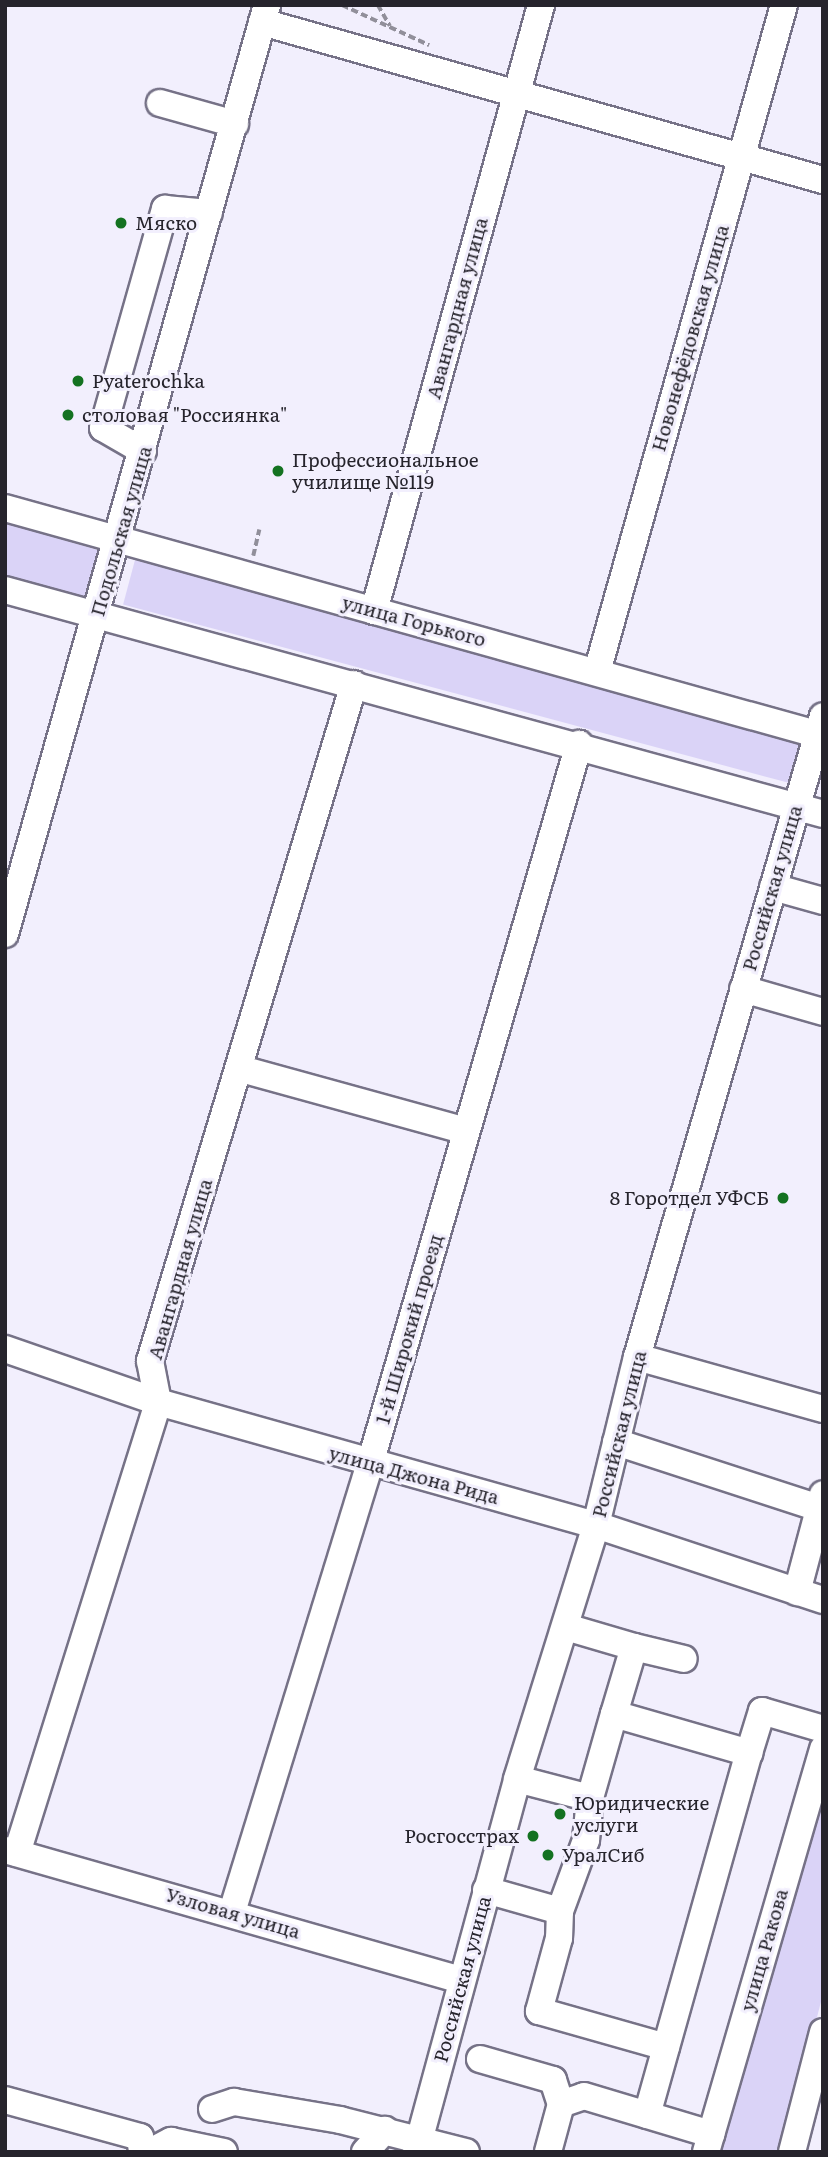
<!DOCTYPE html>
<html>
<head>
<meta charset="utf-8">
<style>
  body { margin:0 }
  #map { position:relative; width:828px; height:2157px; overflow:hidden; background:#f2effd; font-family:Literata,serif }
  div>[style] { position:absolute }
  .green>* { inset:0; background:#dad3f7; transform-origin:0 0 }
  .path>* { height:3.5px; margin-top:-1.75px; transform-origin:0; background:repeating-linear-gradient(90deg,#918f9a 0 7px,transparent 0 10.5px) }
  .roads { filter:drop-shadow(2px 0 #767287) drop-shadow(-2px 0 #767287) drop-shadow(0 2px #767287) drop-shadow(0 -2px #767287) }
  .minor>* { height:26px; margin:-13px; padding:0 13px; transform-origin:13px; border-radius:13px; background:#fff }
  .dots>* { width:19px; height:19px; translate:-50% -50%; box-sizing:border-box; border:4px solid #f2effd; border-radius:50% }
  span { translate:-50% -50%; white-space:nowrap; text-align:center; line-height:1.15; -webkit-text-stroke:6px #f2effd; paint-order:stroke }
  .poi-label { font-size:19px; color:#26242c }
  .left { translate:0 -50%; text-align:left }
  .right { translate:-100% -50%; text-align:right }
  .street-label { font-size:19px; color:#26242c }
  .frame { position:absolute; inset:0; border:7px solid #26242c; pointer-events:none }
</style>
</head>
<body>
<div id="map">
  <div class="green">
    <div style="clip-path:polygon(5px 523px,105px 552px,94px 599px,5px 577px)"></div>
    <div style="left:135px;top:560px;width:690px;height:46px;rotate:15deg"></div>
    <div style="clip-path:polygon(823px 1769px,823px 1994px,782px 2152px,715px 2152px)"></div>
  </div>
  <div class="path">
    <div style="left:342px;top:5px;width:96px;rotate:24.7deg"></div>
    <div style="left:378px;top:5px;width:24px;rotate:60deg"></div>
    <div style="left:253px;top:556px;width:27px;rotate:-77deg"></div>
  </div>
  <div class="roads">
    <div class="minor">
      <div style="left:262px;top:22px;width:583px;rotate:15.73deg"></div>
      <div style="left:160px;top:103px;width:78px;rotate:15.6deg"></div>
      <div style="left:143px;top:451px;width:46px;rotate:-150.1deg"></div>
      <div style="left:103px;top:428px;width:228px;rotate:-74.2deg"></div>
      <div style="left:165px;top:209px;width:44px;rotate:5.2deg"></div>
      <div style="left:5px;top:508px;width:849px;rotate:15.57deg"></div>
      <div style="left:5px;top:590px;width:848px;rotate:15.31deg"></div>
      <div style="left:374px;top:611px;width:629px;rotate:-74.59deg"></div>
      <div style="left:597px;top:672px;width:693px;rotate:-74.34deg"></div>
      <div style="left:773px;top:887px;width:52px;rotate:15.6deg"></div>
      <div style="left:5px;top:934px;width:965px;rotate:-74.25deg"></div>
      <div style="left:743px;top:989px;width:83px;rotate:16deg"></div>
      <div style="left:241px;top:1069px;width:233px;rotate:15.4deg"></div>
      <div style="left:5px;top:1349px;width:162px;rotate:19.1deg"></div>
      <div style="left:158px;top:1402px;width:455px;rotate:15.7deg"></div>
      <div style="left:596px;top:1525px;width:239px;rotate:18.3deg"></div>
      <div style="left:637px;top:1357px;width:193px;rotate:15.6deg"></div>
      <div style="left:616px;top:1442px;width:213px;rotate:18deg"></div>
      <div style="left:797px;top:1592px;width:101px;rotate:-75.1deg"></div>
      <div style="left:566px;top:1627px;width:71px;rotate:16.4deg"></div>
      <div style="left:634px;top:1647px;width:70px;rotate:106.6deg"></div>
      <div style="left:634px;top:1647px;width:51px;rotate:13.5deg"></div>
      <div style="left:590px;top:1798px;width:87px;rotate:-74.1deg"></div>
      <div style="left:614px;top:1714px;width:141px;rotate:16.1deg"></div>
      <div style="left:749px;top:1753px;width:44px;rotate:-72.8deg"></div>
      <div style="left:762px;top:1711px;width:64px;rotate:16.4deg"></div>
      <div style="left:5px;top:1850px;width:474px;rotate:15.9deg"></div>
      <div style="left:17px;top:1853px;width:473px;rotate:-72.6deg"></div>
      <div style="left:158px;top:1402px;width:42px;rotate:-101deg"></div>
      <div style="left:150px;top:1361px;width:707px;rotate:-73.23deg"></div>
      <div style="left:486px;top:1890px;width:77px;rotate:15.8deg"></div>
      <div style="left:560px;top:1911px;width:76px;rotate:-69.9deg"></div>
      <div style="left:586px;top:1840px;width:42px;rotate:-84.6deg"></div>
      <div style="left:590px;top:1798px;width:75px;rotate:-165.4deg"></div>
      <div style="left:560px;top:1911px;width:27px;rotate:92deg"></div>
      <div style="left:559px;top:1938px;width:76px;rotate:105.3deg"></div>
      <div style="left:539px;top:2011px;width:132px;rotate:15.8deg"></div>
      <div style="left:232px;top:1912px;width:469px;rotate:-72.9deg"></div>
      <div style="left:370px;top:1464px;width:750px;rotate:-73.81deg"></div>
      <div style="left:480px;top:2059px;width:76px;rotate:16deg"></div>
      <div style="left:553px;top:2080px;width:25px;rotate:72deg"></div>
      <div style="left:561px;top:2104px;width:50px;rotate:105.2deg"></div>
      <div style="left:5px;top:2100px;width:140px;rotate:15.3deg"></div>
      <div style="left:140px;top:2137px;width:15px;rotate:82deg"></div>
      <div style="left:561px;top:2104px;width:24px;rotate:-19deg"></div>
      <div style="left:584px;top:2096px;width:133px;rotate:16.7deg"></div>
      <div style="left:212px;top:2109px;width:23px;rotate:-18deg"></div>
      <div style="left:234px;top:2102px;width:108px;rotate:9.6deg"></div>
      <div style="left:340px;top:2120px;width:130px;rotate:14.3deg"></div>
      <div style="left:647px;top:2115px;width:376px;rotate:-74.3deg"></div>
      <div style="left:150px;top:2152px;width:24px;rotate:-28deg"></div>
      <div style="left:171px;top:2141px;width:54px;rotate:11.7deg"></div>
      <div style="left:365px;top:2152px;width:30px;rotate:-48deg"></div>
      <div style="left:416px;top:2152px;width:386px;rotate:-74.8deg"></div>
      <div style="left:517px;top:1779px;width:266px;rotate:-72.7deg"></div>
      <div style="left:596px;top:1525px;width:173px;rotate:-76.3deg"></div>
      <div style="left:637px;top:1357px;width:667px;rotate:-73.82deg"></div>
      <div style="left:706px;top:2152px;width:420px;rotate:-73.8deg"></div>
      <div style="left:792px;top:2152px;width:124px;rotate:-75.5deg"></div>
    </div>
  </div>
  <div class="dots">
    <div style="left:121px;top:223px;background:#147221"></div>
    <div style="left:78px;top:381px;background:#147221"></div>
    <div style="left:68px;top:415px;background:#147221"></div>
    <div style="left:278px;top:471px;background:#147221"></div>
    <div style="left:783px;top:1198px;background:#147221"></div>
    <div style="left:560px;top:1814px;background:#147221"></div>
    <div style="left:533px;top:1836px;background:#147221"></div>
    <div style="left:548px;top:1855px;background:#147221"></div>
  </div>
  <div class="poi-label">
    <span class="left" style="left:135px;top:223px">Мяско</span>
    <span class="left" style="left:92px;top:381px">Pyaterochka</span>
    <span class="left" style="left:82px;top:415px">столовая "Россиянка"</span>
    <span class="left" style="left:292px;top:471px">Профессиональное<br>училище №119</span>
    <span class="right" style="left:769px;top:1198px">8 Горотдел УФСБ</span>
    <span class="left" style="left:574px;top:1814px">Юридические<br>услуги</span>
    <span class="right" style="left:519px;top:1836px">Росгосстрах</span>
    <span class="left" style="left:562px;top:1855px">УралСиб</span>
  </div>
  <div class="street-label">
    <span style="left:457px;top:308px;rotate:-75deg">Авангардная улица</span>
    <span style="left:690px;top:338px;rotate:-74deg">Новонефёдовская улица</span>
    <span style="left:121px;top:531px;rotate:-74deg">Подольская улица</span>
    <span style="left:414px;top:621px;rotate:15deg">улица Горького</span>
    <span style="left:772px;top:888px;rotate:-74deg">Российская улица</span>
    <span style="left:180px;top:1269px;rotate:-74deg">Авангардная улица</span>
    <span style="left:409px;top:1329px;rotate:-74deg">1-й Широкий проезд</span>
    <span style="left:619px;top:1434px;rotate:-76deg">Российская улица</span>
    <span style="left:414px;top:1475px;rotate:15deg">улица Джона Рида</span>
    <span style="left:233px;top:1913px;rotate:16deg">Узловая улица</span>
    <span style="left:764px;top:1950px;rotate:-74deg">улица Ракова</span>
    <span style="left:462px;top:1979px;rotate:-75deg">Российская улица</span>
  </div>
  <div class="frame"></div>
</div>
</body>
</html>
